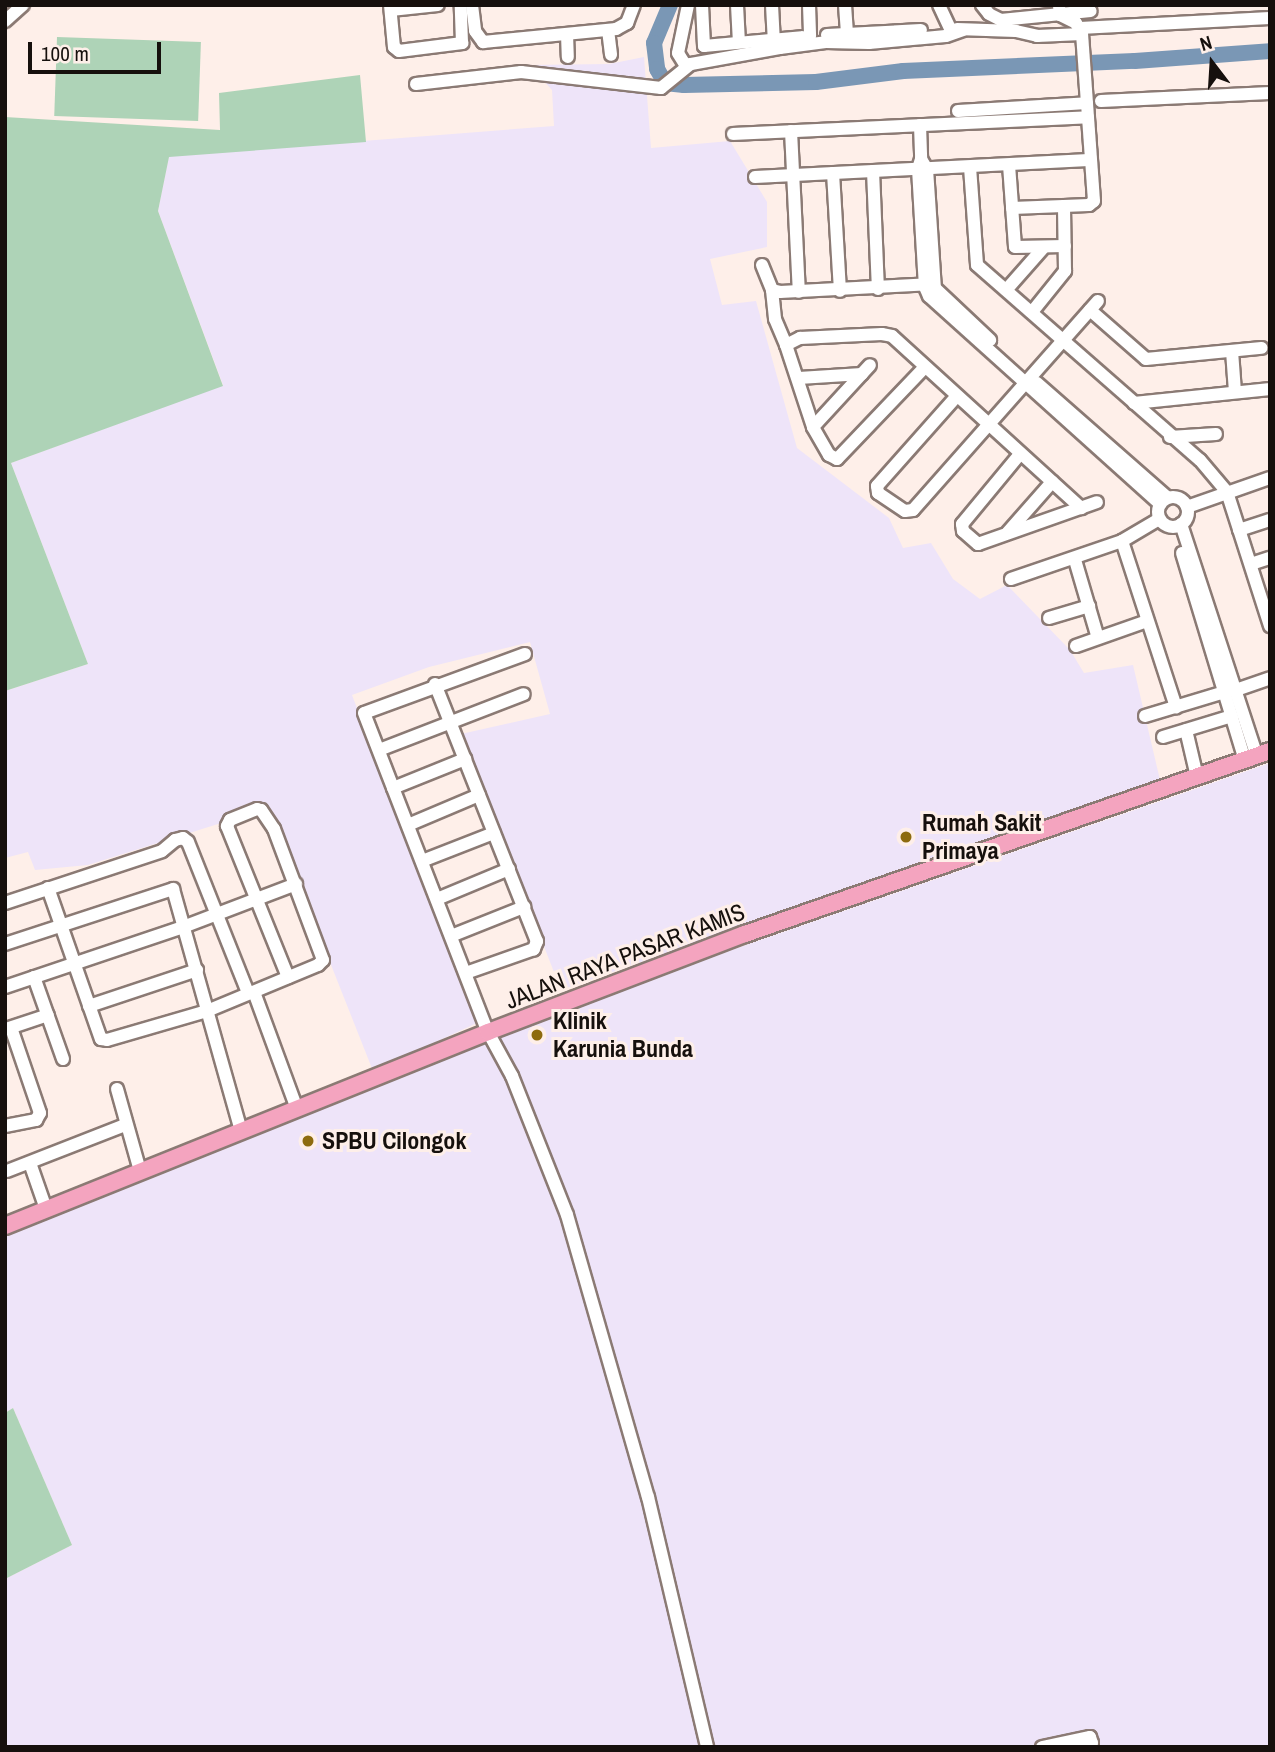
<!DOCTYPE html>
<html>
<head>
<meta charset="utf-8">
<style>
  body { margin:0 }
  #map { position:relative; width:1275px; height:1752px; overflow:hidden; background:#feefe9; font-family:"Archivo Narrow",sans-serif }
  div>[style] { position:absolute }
  .industrial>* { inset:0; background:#eee4f9 }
  .green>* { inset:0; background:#aed3b7; transform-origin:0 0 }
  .river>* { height:16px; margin:-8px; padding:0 8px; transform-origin:8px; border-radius:8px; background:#7a97b5 }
  .roads { filter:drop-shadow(2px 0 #8b7a74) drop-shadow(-2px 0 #8b7a74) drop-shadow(0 2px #8b7a74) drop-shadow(0 -2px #8b7a74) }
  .minor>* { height:12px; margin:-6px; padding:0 6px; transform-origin:6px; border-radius:6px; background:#fff }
  .minor>.ring { margin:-6px; padding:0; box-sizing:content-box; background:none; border:12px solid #fff; border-radius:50% }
  .major>* { height:16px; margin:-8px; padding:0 8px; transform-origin:8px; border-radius:8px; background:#f4a4bf }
  .dots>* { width:19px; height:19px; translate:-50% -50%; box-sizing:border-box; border:4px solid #feefe9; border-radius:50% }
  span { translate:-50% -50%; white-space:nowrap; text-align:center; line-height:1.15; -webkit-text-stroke:6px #feefe9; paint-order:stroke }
  .poi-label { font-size:24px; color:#16100d; font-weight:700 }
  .left { translate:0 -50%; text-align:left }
  .street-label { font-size:24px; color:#16100d }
  .frame { position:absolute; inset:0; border:7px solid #16100d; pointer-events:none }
  .north { position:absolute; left:1177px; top:28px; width:70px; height:70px; -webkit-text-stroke:5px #feefe9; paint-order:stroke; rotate:343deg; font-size:19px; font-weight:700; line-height:28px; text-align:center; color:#16100d }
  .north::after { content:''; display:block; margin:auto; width:24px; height:32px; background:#16100d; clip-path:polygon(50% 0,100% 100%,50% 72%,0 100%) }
  .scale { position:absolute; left:28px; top:42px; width:133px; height:32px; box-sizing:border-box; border:4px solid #16100d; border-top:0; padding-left:9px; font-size:21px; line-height:24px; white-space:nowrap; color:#16100d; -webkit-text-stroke:5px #feefe9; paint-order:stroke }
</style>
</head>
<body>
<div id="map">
  <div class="industrial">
    <div style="clip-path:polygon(644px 57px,651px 148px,730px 141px,767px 202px,767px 247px,710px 259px,722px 305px,756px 301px,797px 448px,889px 518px,903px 548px,931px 543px,953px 579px,980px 599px,1007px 585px,1070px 650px,1084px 673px,1133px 665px,1160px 780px,561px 990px,461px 734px,550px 714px,530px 642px,429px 667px,352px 695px,477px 1023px,373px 1071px,269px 808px,88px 865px,35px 870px,28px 852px,5px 858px,5px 691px,88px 664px,11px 463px,223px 385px,158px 211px,169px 156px,554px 126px,552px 90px,529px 65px,609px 64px)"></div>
    <div style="clip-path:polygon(1270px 763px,1270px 1747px,5px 1747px,5px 1579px,72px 1545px,13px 1408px,5px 1413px,5px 1235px,137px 1179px,568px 1007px)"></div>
  </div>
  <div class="green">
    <div style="left:57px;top:37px;width:144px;height:79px;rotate:2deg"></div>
    <div style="clip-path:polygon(360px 75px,366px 142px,169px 157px,158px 211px,223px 386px,11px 463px,88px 664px,5px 691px,5px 117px,220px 130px,219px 93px)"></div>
    <div style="clip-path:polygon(13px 1408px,72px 1545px,5px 1579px,5px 1413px)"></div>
  </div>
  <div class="river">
    <div style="left:670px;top:5px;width:41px;rotate:112.8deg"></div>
    <div style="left:654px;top:43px;width:26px;rotate:83deg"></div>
    <div style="left:657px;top:69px;width:16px;rotate:60deg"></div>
    <div style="left:665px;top:83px;width:19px;rotate:6deg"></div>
    <div style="left:684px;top:85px;width:132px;rotate:-1.3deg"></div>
    <div style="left:816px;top:82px;width:88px;rotate:-7.2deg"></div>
    <div style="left:903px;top:71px;width:232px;rotate:-2.5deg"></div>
    <div style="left:1135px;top:61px;width:135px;rotate:-4.2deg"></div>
  </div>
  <div class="roads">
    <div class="minor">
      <div style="left:390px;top:5px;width:42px;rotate:84.6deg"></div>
      <div style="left:394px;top:47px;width:6px;rotate:39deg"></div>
      <div style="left:399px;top:51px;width:64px;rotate:-7.2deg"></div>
      <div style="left:462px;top:43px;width:38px;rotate:-92deg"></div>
      <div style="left:472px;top:5px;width:26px;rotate:83deg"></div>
      <div style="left:475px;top:31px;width:14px;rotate:54deg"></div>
      <div style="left:483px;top:42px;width:134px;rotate:-5.6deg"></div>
      <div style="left:616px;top:29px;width:13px;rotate:-29deg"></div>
      <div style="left:627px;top:23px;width:19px;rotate:-69deg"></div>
      <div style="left:702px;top:5px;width:41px;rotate:87.2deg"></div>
      <div style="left:704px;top:46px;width:98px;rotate:-5.2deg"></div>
      <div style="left:737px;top:5px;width:37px;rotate:87deg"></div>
      <div style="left:772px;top:5px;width:34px;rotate:87deg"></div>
      <div style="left:809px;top:5px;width:31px;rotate:88deg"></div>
      <div style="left:845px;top:5px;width:28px;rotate:86deg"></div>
      <div style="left:939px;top:5px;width:26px;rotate:65deg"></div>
      <div style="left:982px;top:5px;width:11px;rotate:52deg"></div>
      <div style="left:989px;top:14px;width:13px;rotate:27deg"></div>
      <div style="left:1001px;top:20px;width:90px;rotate:-5.7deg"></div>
      <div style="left:391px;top:10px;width:47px;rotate:-6.1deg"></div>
      <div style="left:5px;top:21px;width:24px;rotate:-42deg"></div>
      <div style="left:1080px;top:28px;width:190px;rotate:-3deg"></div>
      <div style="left:957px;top:29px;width:59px;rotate:1.9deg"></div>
      <div style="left:1016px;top:31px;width:22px;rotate:13deg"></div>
      <div style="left:1037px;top:36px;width:45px;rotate:-2.5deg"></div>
      <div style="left:608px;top:30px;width:25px;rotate:83deg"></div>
      <div style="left:567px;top:34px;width:23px;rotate:88deg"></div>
      <div style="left:827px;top:35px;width:94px;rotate:-3deg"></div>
      <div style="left:686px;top:66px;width:15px;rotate:-122deg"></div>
      <div style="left:678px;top:53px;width:49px;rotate:-78.2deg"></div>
      <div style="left:416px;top:84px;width:106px;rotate:-6.5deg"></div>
      <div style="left:521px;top:72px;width:141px;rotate:6.5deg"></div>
      <div style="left:661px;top:88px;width:38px;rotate:-39deg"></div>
      <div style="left:691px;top:64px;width:90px;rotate:-10.2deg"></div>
      <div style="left:780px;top:48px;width:46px;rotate:-7.4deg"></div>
      <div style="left:826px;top:42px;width:43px;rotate:1.3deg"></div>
      <div style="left:869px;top:43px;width:77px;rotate:-5.2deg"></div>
      <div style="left:946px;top:36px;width:18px;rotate:-19deg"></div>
      <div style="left:1101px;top:101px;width:169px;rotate:-2.7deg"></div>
      <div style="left:958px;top:111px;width:129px;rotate:-3.5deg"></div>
      <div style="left:920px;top:125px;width:34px;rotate:88deg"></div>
      <div style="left:921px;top:159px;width:10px;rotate:107deg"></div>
      <div style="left:918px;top:169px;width:118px;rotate:86.6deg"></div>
      <div style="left:925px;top:287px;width:10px;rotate:66deg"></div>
      <div style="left:929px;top:296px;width:311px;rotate:42deg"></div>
      <div style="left:791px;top:131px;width:161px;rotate:87.2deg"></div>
      <div style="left:733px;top:134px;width:355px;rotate:-2.7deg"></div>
      <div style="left:921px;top:159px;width:12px;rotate:59deg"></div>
      <div style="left:927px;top:169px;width:119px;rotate:86.2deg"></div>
      <div style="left:935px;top:288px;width:76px;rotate:43.4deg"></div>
      <div style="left:1009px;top:165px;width:82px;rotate:85.8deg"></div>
      <div style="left:1015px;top:247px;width:50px;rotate:-1.1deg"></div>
      <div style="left:970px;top:167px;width:98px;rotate:85.9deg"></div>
      <div style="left:977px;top:265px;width:296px;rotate:41.2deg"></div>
      <div style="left:1200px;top:460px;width:42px;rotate:49.8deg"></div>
      <div style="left:1227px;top:492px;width:141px;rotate:72.2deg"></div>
      <div style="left:873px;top:171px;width:118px;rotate:87.6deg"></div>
      <div style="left:833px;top:173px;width:118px;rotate:86.6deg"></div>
      <div style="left:755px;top:177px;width:334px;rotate:-2.9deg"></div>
      <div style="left:1012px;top:208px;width:77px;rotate:-2.2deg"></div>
      <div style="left:1089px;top:205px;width:6px;rotate:-39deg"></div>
      <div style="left:1094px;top:201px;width:167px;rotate:-94.1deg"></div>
      <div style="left:1082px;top:34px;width:13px;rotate:-119deg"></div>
      <div style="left:1076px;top:23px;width:18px;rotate:-153deg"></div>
      <div style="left:1060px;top:15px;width:10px;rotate:-96deg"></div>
      <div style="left:762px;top:265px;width:27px;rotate:68deg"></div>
      <div style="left:772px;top:290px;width:8px;rotate:14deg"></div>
      <div style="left:780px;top:292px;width:153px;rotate:-3deg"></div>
      <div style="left:1007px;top:289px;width:56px;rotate:-48.6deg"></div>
      <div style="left:772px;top:290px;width:29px;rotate:84deg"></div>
      <div style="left:775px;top:319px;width:28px;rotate:67deg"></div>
      <div style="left:1090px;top:310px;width:74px;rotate:41.2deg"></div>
      <div style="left:1146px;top:359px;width:116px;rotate:-5.5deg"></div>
      <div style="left:1032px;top:312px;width:53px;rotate:-51.2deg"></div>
      <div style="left:1065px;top:271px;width:65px;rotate:-90.9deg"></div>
      <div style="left:1232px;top:351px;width:41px;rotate:85.8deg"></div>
      <div style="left:924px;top:368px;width:126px;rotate:133.7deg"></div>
      <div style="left:837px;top:459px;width:9px;rotate:-153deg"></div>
      <div style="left:829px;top:455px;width:32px;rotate:-120deg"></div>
      <div style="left:813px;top:427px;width:86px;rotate:-108.2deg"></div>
      <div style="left:786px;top:345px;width:16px;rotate:-27deg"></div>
      <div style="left:800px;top:338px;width:82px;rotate:-2.8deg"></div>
      <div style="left:882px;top:334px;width:10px;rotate:11deg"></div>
      <div style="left:892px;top:336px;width:256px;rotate:42.3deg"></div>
      <div style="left:799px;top:378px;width:63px;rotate:-3.6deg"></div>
      <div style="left:1037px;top:383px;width:174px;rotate:41.3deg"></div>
      <div style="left:956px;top:397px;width:119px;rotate:131.6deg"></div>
      <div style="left:877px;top:486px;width:7px;rotate:82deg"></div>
      <div style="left:878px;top:493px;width:32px;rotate:34deg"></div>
      <div style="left:905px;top:511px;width:8px;rotate:-7deg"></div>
      <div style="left:913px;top:510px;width:279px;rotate:-48.5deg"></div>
      <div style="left:1134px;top:403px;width:137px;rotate:-5.9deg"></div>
      <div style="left:813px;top:427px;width:84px;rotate:-47.4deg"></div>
      <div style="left:1170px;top:437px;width:46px;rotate:-3.7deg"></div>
      <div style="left:1020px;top:454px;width:91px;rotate:129.6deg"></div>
      <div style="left:962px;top:524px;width:7px;rotate:82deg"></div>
      <div style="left:963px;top:531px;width:20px;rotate:41deg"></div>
      <div style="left:978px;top:544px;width:126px;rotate:-19.4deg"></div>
      <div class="ring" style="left:1158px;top:497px;width:18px;height:18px"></div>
      <div style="left:1187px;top:507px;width:88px;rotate:-19.3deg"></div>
      <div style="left:1181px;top:524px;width:244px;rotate:71.9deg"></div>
      <div style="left:1239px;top:530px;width:33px;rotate:-18deg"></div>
      <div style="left:1008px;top:532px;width:67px;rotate:-48.7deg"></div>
      <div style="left:1122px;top:541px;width:175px;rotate:72deg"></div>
      <div style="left:1182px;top:553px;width:216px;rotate:73.1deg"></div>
      <div style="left:1075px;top:560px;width:81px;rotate:73.6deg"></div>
      <div style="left:1251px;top:564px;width:20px;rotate:-18deg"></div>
      <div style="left:1011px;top:579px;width:117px;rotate:-18.9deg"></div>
      <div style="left:1122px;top:541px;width:43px;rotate:-30.7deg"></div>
      <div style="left:1049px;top:618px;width:42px;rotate:-16.7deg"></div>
      <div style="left:1076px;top:646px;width:75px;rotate:-19.4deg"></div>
      <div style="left:525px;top:654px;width:171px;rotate:159.9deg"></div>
      <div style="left:364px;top:713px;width:342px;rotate:68.8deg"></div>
      <div style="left:488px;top:1032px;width:50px;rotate:61.4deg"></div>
      <div style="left:512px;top:1076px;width:149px;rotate:68.4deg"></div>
      <div style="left:567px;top:1215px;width:293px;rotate:74deg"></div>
      <div style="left:648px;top:1497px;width:257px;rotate:76.7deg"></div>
      <div style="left:435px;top:684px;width:277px;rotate:68.4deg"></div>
      <div style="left:537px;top:941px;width:9px;rotate:111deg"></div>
      <div style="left:534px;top:949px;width:72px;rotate:160.6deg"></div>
      <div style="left:1236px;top:690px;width:36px;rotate:-19deg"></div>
      <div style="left:1145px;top:716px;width:84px;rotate:-16.7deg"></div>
      <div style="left:1186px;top:730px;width:48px;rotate:76.8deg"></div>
      <div style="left:1163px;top:737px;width:72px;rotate:-16.9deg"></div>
      <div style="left:379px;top:750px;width:155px;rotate:-21.1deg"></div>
      <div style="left:393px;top:788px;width:78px;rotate:-21.9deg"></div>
      <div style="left:408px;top:825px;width:77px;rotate:-22.9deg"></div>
      <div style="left:422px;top:861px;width:77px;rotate:-21.3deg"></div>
      <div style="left:48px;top:888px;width:160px;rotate:70.7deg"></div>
      <div style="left:101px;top:1039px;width:6px;rotate:9deg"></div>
      <div style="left:107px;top:1040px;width:104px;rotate:-16.2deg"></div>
      <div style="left:207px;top:1011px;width:120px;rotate:-22.5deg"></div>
      <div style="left:318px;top:965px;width:7px;rotate:-45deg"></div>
      <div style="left:323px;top:960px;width:140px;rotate:-110.5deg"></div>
      <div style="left:274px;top:829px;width:23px;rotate:-124deg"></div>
      <div style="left:261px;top:810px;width:4px;rotate:-166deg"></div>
      <div style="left:257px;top:809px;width:29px;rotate:158deg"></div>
      <div style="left:230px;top:820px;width:7px;rotate:117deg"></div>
      <div style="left:227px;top:826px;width:163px;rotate:68deg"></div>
      <div style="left:437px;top:899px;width:78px;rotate:-22.6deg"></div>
      <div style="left:5px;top:903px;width:165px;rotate:-18.3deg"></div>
      <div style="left:162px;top:851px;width:17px;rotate:-40deg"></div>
      <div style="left:175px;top:840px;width:8px;rotate:-14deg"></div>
      <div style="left:183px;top:838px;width:6px;rotate:39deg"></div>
      <div style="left:188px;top:842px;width:162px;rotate:68.3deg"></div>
      <div style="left:451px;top:936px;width:79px;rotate:-21.7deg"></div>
      <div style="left:5px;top:944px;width:177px;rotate:-18.1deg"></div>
      <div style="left:173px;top:889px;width:251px;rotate:74.3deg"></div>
      <div style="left:34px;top:977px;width:87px;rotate:70.5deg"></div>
      <div style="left:5px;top:987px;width:188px;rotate:-18.6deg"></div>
      <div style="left:183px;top:927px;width:121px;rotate:-20.8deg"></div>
      <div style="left:254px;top:992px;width:125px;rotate:69.8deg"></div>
      <div style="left:89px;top:1006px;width:114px;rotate:-18.4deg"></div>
      <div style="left:6px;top:1029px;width:44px;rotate:-18.4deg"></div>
      <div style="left:117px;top:1089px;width:85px;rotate:74.3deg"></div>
      <div style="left:5px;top:1126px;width:32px;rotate:-11deg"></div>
      <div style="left:36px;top:1120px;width:8px;rotate:-60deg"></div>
      <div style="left:40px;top:1113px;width:90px;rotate:-108.8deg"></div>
      <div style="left:30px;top:1163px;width:49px;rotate:70.8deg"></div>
      <div style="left:7px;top:1171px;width:127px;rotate:-21.3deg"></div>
      <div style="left:1042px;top:1747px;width:49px;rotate:-11.8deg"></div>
      <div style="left:1090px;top:1737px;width:6px;rotate:72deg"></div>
      <div style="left:1092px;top:1743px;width:8px;rotate:150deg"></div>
    </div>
    <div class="major">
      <div style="left:5px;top:1226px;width:521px;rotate:-21.88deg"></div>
      <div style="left:488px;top:1032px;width:275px;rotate:-20.9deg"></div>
      <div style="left:745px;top:934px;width:556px;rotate:-19.22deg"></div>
    </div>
  </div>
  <div class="dots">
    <div style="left:906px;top:837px;background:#8d6b0e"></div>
    <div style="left:537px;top:1035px;background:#8d6b0e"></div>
    <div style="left:308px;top:1141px;background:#8d6b0e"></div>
  </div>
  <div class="poi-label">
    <span class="left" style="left:922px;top:837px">Rumah Sakit<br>Primaya</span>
    <span class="left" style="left:553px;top:1035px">Klinik<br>Karunia Bunda</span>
    <span class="left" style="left:322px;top:1141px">SPBU Cilongok</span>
  </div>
  <div class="street-label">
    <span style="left:625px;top:956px;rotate:-21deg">JALAN RAYA PASAR KAMIS</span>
  </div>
  <div class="frame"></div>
  <div class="north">N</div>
  <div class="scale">100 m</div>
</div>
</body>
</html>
